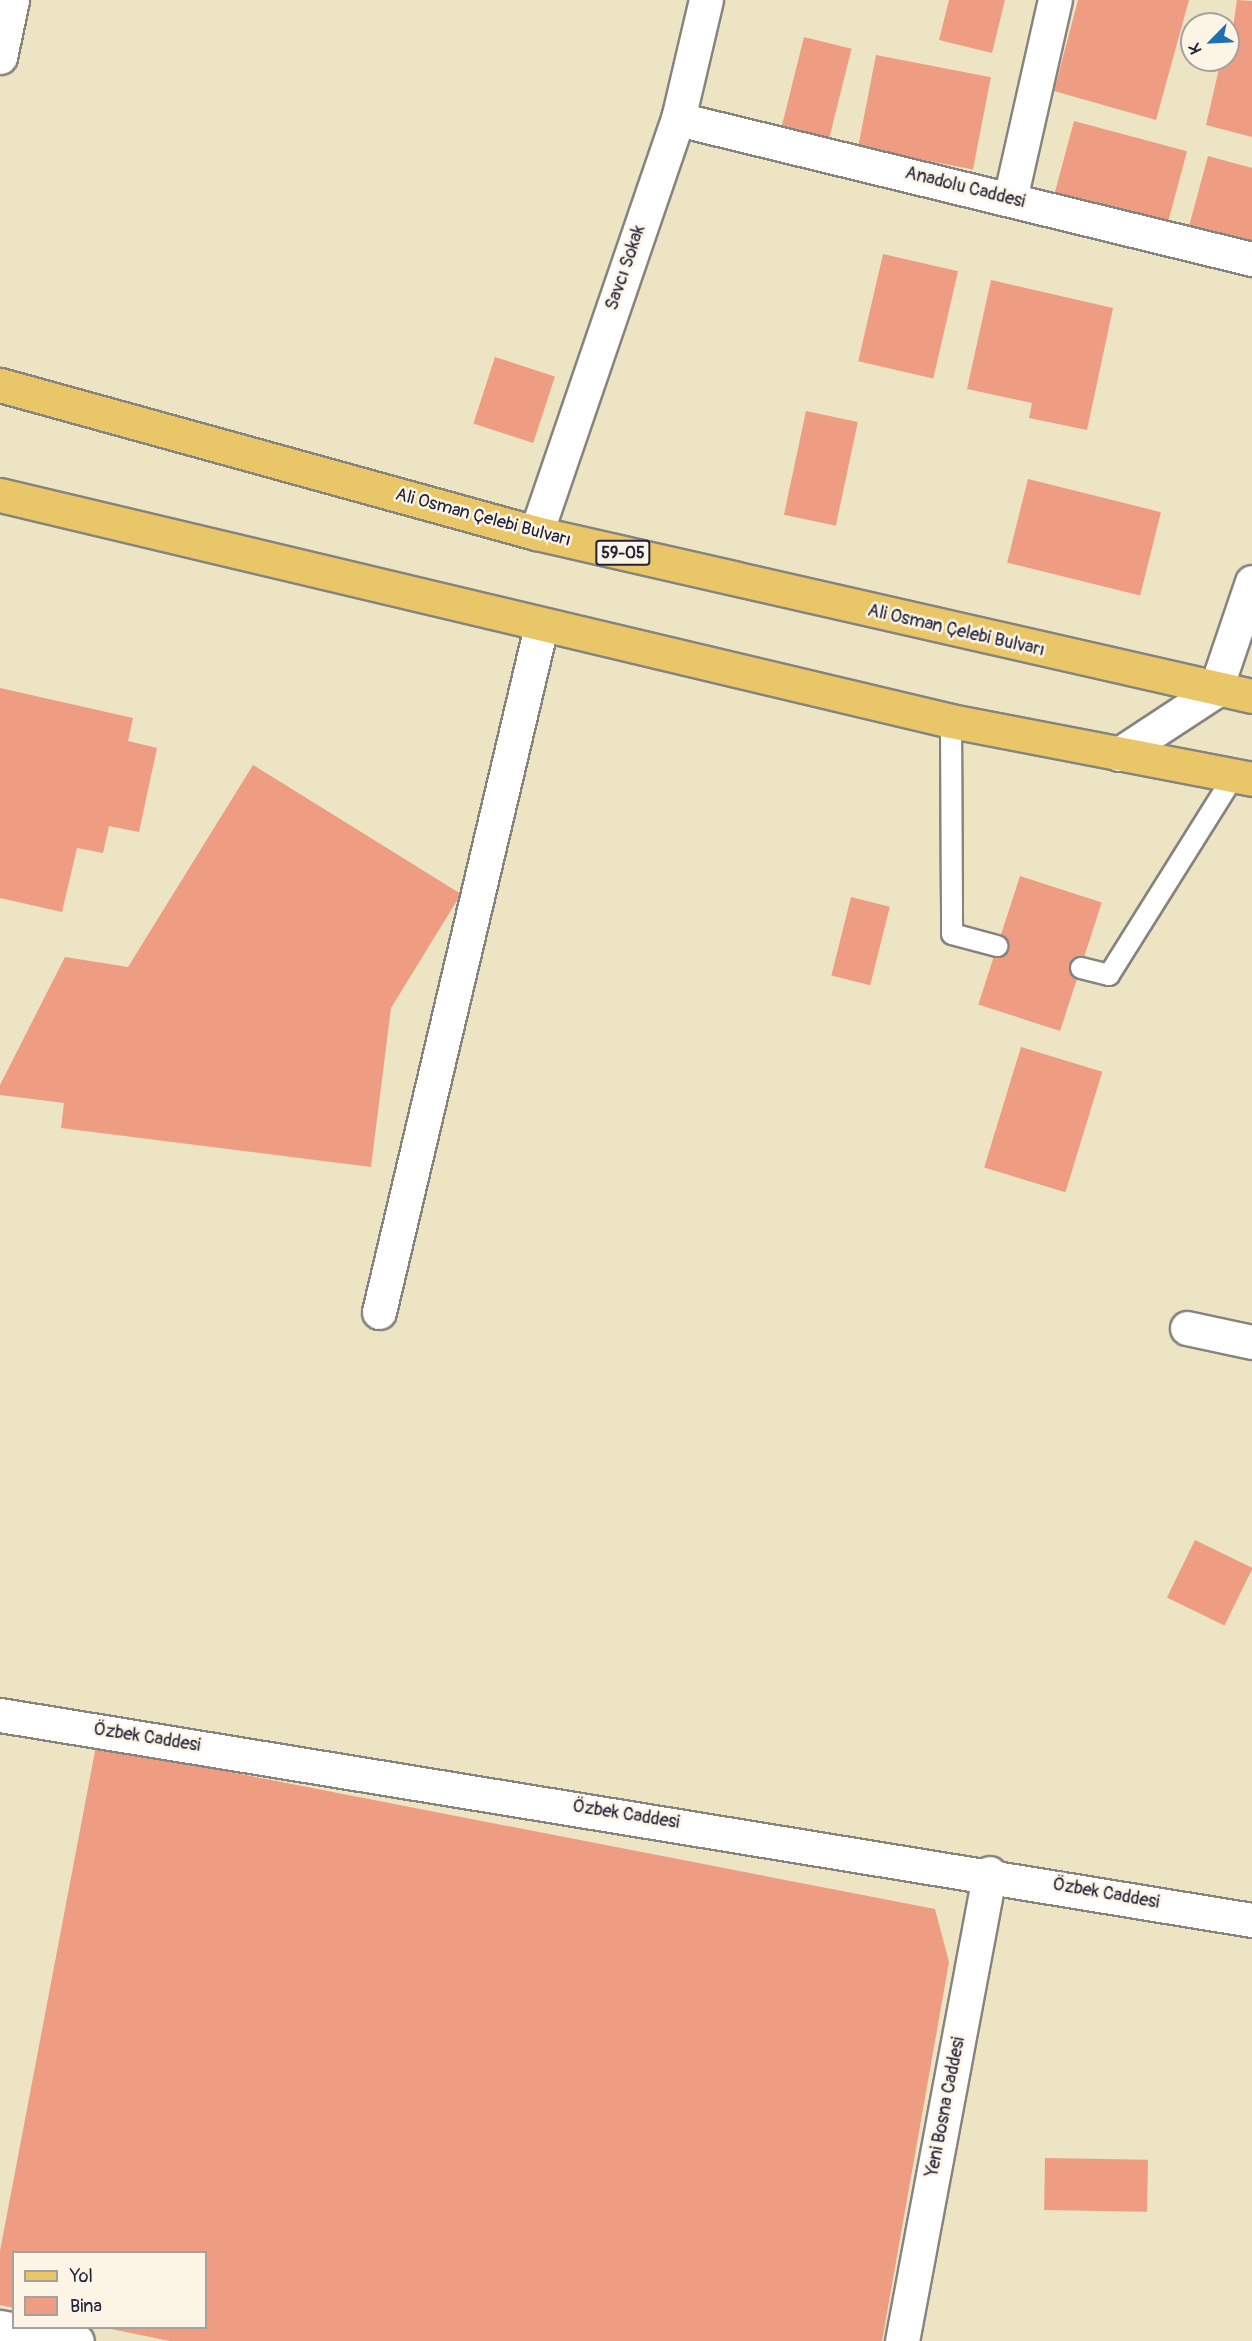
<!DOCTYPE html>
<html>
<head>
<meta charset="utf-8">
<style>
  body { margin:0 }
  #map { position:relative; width:1252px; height:2341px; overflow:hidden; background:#ece4c3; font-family:Pangolin,sans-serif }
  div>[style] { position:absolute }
  .building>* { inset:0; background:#ee9d83; transform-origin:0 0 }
  .roads { filter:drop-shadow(2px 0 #87837f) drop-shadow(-2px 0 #87837f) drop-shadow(0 2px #87837f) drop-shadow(0 -2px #87837f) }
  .service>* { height:20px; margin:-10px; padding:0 10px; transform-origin:10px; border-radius:10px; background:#fff }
  .minor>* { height:33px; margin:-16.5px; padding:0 16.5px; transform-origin:16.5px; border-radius:16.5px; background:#fff }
  .tertiary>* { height:33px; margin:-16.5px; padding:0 16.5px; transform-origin:16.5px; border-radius:16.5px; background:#fff }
  .primary>* { height:33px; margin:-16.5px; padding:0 16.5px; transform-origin:16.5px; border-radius:16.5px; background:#e9c769 }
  span { translate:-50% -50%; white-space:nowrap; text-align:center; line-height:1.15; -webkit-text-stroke:5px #fcf5e5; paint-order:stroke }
  .shield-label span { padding:2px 4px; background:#fcf5e5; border:2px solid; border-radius:4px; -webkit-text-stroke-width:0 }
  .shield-label { font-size:16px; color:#22223b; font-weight:700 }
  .street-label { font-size:18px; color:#22223b }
  .legend { position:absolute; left:12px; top:2251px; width:195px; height:78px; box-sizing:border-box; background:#fcf5e5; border:2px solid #a5a1a1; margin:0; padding:8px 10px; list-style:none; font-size:18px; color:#22223b }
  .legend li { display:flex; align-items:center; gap:12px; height:30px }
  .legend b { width:30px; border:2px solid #a5a1a1 }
  .north { position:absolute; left:1180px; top:12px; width:60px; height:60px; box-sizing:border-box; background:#fcf5e5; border:2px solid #a5a1a1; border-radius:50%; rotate:246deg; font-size:16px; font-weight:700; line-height:24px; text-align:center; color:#22223b }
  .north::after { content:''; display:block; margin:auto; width:21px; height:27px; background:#1f6fb2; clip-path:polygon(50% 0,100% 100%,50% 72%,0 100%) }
</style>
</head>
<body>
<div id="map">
  <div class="building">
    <div style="clip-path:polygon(949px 0,1005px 0,992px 53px,939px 40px)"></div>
    <div style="clip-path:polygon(1078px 0,1189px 0,1156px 120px,1054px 91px)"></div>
    <div style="clip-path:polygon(1237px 0,1252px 1px,1252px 137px,1206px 125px,1221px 60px,1228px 60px)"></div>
    <div style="left:804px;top:37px;width:49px;height:94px;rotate:14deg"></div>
    <div style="left:876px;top:55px;width:117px;height:94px;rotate:11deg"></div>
    <div style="left:1074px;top:121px;width:117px;height:75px;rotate:15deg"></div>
    <div style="clip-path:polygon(1208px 156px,1252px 168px,1252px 248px,1188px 230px)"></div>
    <div style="left:883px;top:254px;width:77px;height:110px;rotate:13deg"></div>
    <div style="clip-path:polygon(991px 280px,1113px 308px,1087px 430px,1029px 418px,1032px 403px,967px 389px)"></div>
    <div style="left:495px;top:357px;width:63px;height:70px;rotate:18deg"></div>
    <div style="left:806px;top:411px;width:53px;height:106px;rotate:12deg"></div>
    <div style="left:1028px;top:479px;width:137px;height:86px;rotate:14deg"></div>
    <div style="clip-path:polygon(0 688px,133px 718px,128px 741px,157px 748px,139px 832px,109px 826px,103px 853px,77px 848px,62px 912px,0 898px)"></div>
    <div style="clip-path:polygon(253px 765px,461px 894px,391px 1008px,371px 1167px,61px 1128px,64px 1103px,0 1095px,0 1085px,65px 957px,128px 967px)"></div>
    <div style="left:1020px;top:876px;width:86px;height:135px;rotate:18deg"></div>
    <div style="left:851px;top:897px;width:40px;height:81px;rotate:14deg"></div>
    <div style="left:1021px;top:1047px;width:85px;height:126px;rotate:17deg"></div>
    <div style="left:1195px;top:1540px;width:64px;height:64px;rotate:26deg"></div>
    <div style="clip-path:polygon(96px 1746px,935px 1909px,949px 1962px,882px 2341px,170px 2341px,111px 2329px,206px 2328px,206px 2252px,14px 2252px,14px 2308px,0 2305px,0 2251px)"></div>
    <div style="left:1045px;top:2158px;width:103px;height:52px;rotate:1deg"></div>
  </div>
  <div class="roads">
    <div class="service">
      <div style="left:951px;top:721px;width:213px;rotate:89.7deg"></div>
      <div style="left:952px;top:934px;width:47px;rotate:14.9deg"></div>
      <div style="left:1081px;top:968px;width:29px;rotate:14deg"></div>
      <div style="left:1109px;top:975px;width:235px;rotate:-57.9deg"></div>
    </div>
    <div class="minor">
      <div style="left:0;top:57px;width:58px;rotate:-78.1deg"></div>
      <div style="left:678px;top:119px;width:591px;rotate:13.71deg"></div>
      <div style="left:1010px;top:199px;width:204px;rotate:-77.3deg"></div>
      <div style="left:536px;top:533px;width:438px;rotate:-71.1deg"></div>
      <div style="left:678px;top:119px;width:122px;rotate:-76.8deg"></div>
      <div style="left:1119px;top:754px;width:115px;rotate:-33.3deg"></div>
      <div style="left:379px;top:1312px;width:705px;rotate:-76.71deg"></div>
      <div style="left:1187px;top:1328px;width:66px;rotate:12.2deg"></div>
      <div style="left:0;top:2327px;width:78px;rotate:10.3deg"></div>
      <div style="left:902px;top:2341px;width:476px;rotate:-79.4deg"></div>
    </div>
    <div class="tertiary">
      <div style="left:1215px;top:691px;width:115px;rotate:-71.3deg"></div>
      <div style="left:0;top:1715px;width:1269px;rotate:9.3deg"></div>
    </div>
    <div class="primary">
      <div style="left:0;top:385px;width:556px;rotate:15.44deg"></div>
      <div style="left:536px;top:533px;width:734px;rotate:12.83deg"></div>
      <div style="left:0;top:495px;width:977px;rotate:13.37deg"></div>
      <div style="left:951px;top:721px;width:307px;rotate:10.9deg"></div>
    </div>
  </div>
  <div class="shield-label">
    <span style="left:623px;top:553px">59-05</span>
  </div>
  <div class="street-label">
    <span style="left:965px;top:188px;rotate:14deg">Anadolu Caddesi</span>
    <span style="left:626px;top:268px;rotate:-71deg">Savcı Sokak</span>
    <span style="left:483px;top:518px;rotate:15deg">Ali Osman Çelebi Bulvarı</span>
    <span style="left:956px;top:631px;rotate:13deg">Ali Osman Çelebi Bulvarı</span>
    <span style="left:147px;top:1738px;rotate:9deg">Özbek Caddesi</span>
    <span style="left:626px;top:1815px;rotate:9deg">Özbek Caddesi</span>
    <span style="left:1106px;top:1894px;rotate:10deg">Özbek Caddesi</span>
    <span style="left:946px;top:2107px;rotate:-79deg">Yeni Bosna Caddesi</span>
  </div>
  <ul class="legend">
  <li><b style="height:8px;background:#e9c769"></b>Yol</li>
  <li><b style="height:16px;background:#ee9d83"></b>Bina</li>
  </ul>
  <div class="north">K</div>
</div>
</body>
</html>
